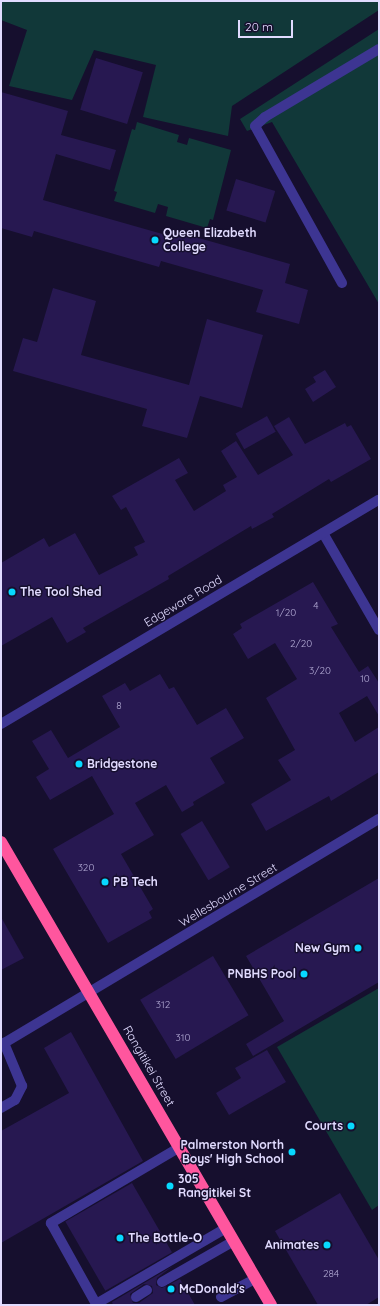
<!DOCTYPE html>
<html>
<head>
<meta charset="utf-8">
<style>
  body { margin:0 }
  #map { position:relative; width:380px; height:1306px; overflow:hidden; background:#160f2e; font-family:Quicksand,sans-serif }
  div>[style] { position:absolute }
  .green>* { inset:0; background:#113839 }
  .building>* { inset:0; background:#271851; transform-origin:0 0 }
  .lane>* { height:10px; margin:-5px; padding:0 5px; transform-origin:5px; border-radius:5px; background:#3d3592 }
  .street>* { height:10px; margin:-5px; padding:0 5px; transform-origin:5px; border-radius:5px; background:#3d3592 }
  .highway>* { height:12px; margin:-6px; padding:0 6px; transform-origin:6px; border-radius:6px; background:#ff569e }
  .dots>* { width:11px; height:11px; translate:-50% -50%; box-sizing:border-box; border:2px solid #160f2e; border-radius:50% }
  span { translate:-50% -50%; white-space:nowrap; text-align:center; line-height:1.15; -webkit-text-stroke:3px #160f2e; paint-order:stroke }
  .number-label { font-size:10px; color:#b2aad4 }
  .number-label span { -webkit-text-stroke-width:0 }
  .poi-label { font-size:12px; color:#e1dbff; font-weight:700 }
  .left { translate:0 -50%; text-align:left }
  .right { translate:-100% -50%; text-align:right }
  .street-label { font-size:12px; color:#e1dbff }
  .frame { position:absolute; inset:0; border:2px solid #e1dbff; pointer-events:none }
  .scale { position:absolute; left:238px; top:20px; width:55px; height:18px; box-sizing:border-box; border:2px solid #e1dbff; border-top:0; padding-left:5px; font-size:12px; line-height:14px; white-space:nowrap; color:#e1dbff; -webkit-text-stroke:3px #160f2e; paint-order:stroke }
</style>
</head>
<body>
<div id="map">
  <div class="green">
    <div style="clip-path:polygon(1px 1px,379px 1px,379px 10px,232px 106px,228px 136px,143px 117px,156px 65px,94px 50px,72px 100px,9px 86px,27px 30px,1px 20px)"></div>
    <div style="clip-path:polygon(379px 29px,379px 304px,272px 122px,247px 131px,240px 119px)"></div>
    <div style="clip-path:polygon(137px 122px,179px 135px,177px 142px,187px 145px,189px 138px,231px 150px,213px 220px,210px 219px,207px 228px,166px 216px,168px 207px,158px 204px,155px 213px,114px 201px,117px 192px,114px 191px,132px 129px,135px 130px)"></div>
    <div style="clip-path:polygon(379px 988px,379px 1205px,372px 1210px,277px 1047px)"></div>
  </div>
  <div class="building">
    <div style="left:96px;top:58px;width:49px;height:54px;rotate:17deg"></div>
    <div style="clip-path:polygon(1px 92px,68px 111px,61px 135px,116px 150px,110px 170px,56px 154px,43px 200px,173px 237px,174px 231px,290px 264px,285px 283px,308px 290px,299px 324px,256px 312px,263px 290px,161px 261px,159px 267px,34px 231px,32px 237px,1px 228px)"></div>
    <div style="left:236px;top:179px;width:41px;height:33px;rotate:17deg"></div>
    <div style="clip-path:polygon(53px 288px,96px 301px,81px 355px,189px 385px,207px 319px,263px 335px,242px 408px,200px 396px,187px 438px,142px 426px,147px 409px,13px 371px,23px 338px,37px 342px)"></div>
    <div style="clip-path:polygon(325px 370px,336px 387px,313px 402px,305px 389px,316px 382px,313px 377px)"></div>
    <div style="left:267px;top:416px;width:18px;height:36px;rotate:61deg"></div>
    <div style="clip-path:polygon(289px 417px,305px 444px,345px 423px,347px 427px,351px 425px,371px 459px,331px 482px,329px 479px,272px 514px,274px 517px,252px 529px,251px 526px,168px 576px,169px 579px,83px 628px,86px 632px,67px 643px,52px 617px,1px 646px,1px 563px,44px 538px,49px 547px,75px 533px,99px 575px,138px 555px,134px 547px,145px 542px,126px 507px,121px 510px,112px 496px,179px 458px,188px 473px,175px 480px,194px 511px,226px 491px,223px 485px,237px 477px,221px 451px,236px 441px,258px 475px,293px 455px,274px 426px)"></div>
    <div style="clip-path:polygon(313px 582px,338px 624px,331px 627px,359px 672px,368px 666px,379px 683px,379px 716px,367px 696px,339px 713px,355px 742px,379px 727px,379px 772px,331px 801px,329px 796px,266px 831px,251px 804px,291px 780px,278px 760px,295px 750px,266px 698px,297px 679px,275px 643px,248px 659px,233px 634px,242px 628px,240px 624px)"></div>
    <div style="clip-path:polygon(160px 674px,169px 689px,174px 687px,197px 725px,226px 708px,244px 738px,210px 758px,225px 783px,193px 802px,194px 805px,182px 812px,166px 785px,135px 803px,154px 835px,121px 854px,153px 909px,149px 912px,152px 918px,108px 943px,53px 849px,114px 814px,92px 776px,50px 800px,36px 777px,49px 769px,32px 741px,51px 730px,68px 758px,120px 727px,102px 696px,125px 683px,130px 691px)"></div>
    <div style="left:202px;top:821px;width:54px;height:25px;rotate:59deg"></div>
    <div style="clip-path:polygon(379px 878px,379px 982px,253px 1056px,246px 1044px,284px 1021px,246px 956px)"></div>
    <div style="clip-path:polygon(1px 917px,24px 958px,1px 970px)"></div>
    <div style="left:213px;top:956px;width:69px;height:85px;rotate:59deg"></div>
    <div style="clip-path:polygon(71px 1032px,143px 1161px,1px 1243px,1px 1131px,69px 1093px,44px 1048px)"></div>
    <div style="clip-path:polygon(267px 1050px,286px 1082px,229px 1115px,216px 1093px,241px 1078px,235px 1068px)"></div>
    <div style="left:132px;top:1183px;width:80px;height:77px;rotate:60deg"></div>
    <div style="clip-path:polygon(340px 1193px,379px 1260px,379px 1297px,366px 1305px,318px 1305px,275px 1231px)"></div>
    <div style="clip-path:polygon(evenodd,173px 1266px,157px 1278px,156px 1285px,162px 1288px,180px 1279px,195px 1305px,113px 1305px,112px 1302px,173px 1266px,144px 1284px,152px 1286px,153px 1293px,139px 1303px,133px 1303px,130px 1294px,144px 1284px)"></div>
  </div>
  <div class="lane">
    <div style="left:342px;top:283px;width:179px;rotate:-119deg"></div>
    <div style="left:255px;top:126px;width:13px;rotate:-42deg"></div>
    <div style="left:265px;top:117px;width:133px;rotate:-30.8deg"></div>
    <div style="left:1px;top:1108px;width:16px;rotate:-30deg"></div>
    <div style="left:15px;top:1100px;width:16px;rotate:-63deg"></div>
    <div style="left:22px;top:1086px;width:47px;rotate:-112.7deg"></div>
    <div style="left:180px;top:1147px;width:150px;rotate:149.5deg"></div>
    <div style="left:51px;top:1223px;width:93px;rotate:60.9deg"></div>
    <div style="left:96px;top:1304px;width:151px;rotate:-30.3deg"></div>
    <div style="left:162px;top:1282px;width:83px;rotate:-29.7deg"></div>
    <div style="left:136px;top:1297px;width:13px;rotate:-32deg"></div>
    <div style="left:221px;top:1297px;width:38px;rotate:-28deg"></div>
  </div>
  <div class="street">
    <div style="left:323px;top:533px;width:112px;rotate:60deg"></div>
    <div style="left:1px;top:724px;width:439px;rotate:-30.7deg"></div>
    <div style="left:1px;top:1045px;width:440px;rotate:-30.9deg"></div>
  </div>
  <div class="highway">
    <div style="left:1px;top:842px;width:536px;rotate:59.75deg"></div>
  </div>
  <div class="dots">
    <div style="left:155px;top:240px;background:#07d9ff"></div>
    <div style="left:12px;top:592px;background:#07d9ff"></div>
    <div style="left:79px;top:764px;background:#07d9ff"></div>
    <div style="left:105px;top:882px;background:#07d9ff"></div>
    <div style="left:358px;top:948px;background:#07d9ff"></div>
    <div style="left:304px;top:974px;background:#07d9ff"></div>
    <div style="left:351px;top:1126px;background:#07d9ff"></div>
    <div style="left:292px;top:1152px;background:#07d9ff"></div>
    <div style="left:170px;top:1186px;background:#07d9ff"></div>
    <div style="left:120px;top:1238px;background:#07d9ff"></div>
    <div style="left:327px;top:1245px;background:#07d9ff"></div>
    <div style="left:171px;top:1289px;background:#07d9ff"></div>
  </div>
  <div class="number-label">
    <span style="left:316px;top:606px">4</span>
    <span style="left:286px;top:613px">1/20</span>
    <span style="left:301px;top:644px">2/20</span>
    <span style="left:320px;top:671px">3/20</span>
    <span style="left:365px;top:679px">10</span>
    <span style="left:119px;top:706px">8</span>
    <span style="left:86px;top:868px">320</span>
    <span style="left:163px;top:1005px">312</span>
    <span style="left:183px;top:1038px">310</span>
    <span style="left:331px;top:1274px">284</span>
  </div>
  <div class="poi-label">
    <span class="left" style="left:163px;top:240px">Queen Elizabeth<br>College</span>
    <span class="left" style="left:20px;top:592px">The Tool Shed</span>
    <span class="left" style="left:87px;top:764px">Bridgestone</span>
    <span class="left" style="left:113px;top:882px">PB Tech</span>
    <span class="right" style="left:350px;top:948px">New Gym</span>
    <span class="right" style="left:296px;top:974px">PNBHS Pool</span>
    <span class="right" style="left:343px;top:1126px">Courts</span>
    <span class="right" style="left:284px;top:1152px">Palmerston North<br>Boys' High School</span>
    <span class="left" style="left:178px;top:1186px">305<br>Rangitikei St</span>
    <span class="left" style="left:128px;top:1238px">The Bottle-O</span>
    <span class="right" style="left:319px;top:1245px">Animates</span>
    <span class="left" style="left:179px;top:1289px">McDonald's</span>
  </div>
  <div class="street-label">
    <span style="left:183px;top:601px;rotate:-31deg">Edgeware Road</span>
    <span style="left:228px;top:895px;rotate:-31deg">Wellesbourne Street</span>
    <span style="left:149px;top:1066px;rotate:60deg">Rangitikei Street</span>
  </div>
  <div class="frame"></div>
  <div class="scale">20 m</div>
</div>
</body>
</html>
